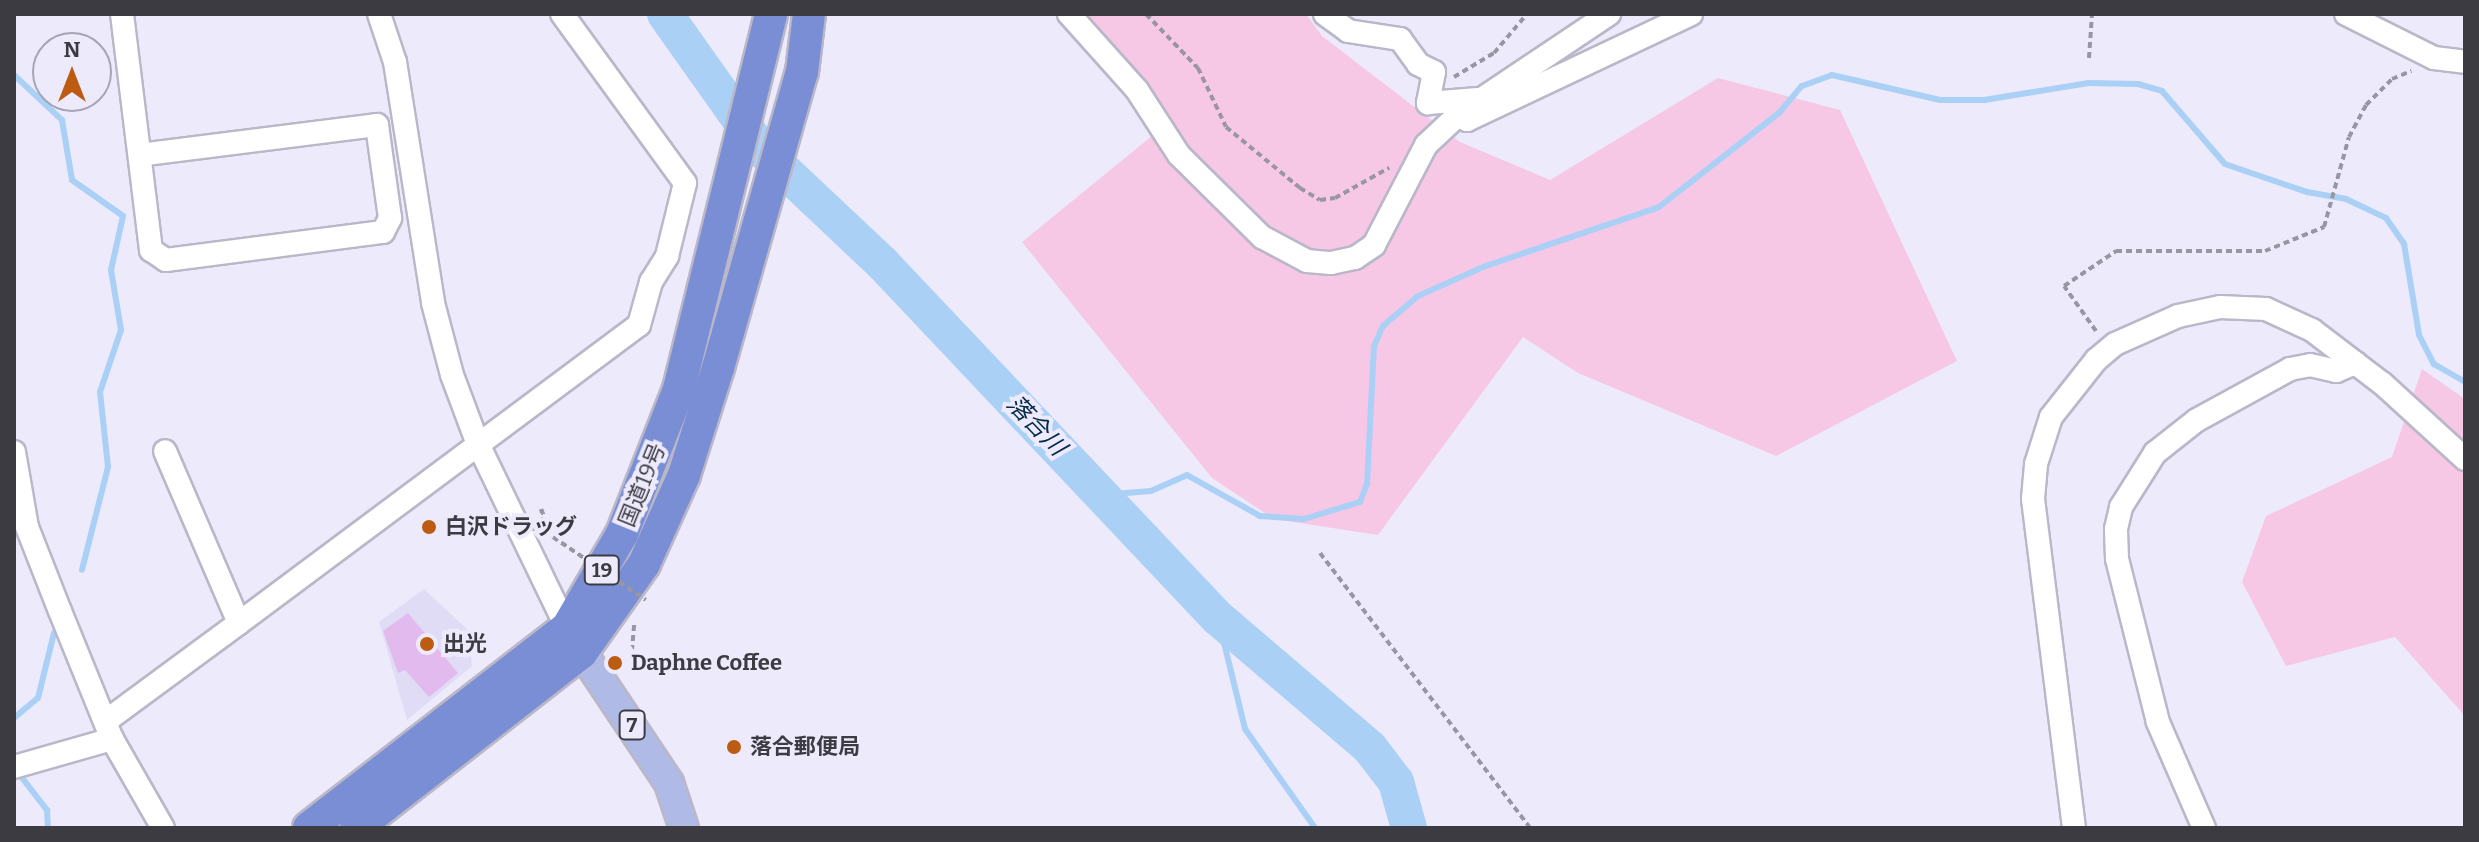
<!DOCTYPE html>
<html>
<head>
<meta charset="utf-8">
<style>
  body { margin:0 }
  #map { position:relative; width:2479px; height:842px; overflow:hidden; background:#edeafc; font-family:Bitter,"Noto Sans JP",serif }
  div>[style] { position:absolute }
  .built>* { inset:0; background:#e1dcf5 }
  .green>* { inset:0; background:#f7c8e5 }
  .stream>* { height:6px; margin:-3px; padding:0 3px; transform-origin:3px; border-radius:3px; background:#aad0f6 }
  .river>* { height:36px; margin:-18px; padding:0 18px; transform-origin:18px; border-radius:18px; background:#aad0f6 }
  .building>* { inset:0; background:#e2baee }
  .path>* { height:4px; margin-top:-2px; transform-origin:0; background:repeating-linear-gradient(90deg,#9996a3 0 6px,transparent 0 10px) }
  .roads { filter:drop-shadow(2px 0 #bab7c8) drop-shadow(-2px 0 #bab7c8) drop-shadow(0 2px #bab7c8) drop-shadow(0 -2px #bab7c8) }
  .minor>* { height:22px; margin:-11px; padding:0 11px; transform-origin:11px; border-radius:11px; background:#fff }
  .major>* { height:28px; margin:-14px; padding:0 14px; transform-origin:14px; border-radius:14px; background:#afbbe6 }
  .highway>* { height:32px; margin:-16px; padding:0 16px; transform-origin:16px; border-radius:16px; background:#7a8ed5 }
  .path-bridge>* { height:4px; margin-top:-2px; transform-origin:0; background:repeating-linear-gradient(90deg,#9996a3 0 6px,transparent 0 10px) }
  .dots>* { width:22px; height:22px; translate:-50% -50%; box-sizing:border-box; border:4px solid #edeafc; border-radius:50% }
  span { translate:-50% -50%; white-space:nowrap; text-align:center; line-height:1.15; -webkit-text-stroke:8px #edeafc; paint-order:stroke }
  .shield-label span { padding:2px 6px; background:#edeafc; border:2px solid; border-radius:6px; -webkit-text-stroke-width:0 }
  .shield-label { font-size:20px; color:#3c3b42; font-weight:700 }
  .street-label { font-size:22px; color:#3c3b42 }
  .poi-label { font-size:22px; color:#3c3b42; font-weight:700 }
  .left { translate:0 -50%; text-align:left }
  .water-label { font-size:24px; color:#062b49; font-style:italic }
  .frame { position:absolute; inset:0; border:16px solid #3c3b42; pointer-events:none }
  .north { position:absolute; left:32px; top:32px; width:80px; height:80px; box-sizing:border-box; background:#edeafc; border:2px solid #a6a4b2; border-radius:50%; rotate:0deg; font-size:22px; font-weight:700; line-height:32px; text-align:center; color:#3c3b42 }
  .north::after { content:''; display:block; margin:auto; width:28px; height:36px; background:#bb5c12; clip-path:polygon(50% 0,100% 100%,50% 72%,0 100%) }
</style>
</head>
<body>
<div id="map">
  <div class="built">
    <div style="clip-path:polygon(424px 589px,469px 631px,472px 666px,407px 720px,379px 622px)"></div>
  </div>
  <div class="green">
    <div style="clip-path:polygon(1083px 14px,1306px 14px,1322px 36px,1460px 142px,1550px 180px,1718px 78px,1840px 110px,1957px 361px,1776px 456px,1578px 373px,1523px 337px,1378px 535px,1274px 519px,1212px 478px,1022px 242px,1169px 122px,1131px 66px)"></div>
    <div style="clip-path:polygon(2422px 369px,2465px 399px,2465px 716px,2395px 637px,2286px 666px,2242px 582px,2266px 516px,2392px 457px)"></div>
  </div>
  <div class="stream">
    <div style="left:14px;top:75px;width:66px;rotate:43.2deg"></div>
    <div style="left:62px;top:120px;width:61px;rotate:80.5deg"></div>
    <div style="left:72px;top:180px;width:62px;rotate:35.2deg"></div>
    <div style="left:123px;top:216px;width:55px;rotate:102.5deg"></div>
    <div style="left:111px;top:270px;width:61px;rotate:80.5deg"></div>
    <div style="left:121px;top:330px;width:65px;rotate:108.7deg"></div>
    <div style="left:100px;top:392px;width:75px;rotate:83.9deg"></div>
    <div style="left:108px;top:467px;width:106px;rotate:104.2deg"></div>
    <div style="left:1102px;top:495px;width:49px;rotate:-4.7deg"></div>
    <div style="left:1151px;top:491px;width:39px;rotate:-24deg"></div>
    <div style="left:1187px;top:475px;width:84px;rotate:29.3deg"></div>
    <div style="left:1260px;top:516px;width:44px;rotate:3.9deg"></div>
    <div style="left:1304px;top:519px;width:59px;rotate:-16.9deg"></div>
    <div style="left:1360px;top:502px;width:19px;rotate:-69deg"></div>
    <div style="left:1367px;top:484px;width:138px;rotate:-87.1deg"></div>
    <div style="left:1374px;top:346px;width:22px;rotate:-66deg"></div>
    <div style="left:1383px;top:326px;width:46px;rotate:-40.6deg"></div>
    <div style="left:1418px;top:296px;width:71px;rotate:-24deg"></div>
    <div style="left:1483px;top:267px;width:186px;rotate:-18.8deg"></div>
    <div style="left:1659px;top:207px;width:152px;rotate:-38.1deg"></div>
    <div style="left:1779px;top:113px;width:35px;rotate:-50deg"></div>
    <div style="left:1802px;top:86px;width:32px;rotate:-20deg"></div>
    <div style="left:1832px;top:75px;width:111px;rotate:13deg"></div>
    <div style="left:1940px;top:100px;width:44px"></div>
    <div style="left:1984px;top:100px;width:106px;rotate:-9.2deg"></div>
    <div style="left:2089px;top:83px;width:49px;rotate:1.2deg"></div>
    <div style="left:2138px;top:84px;width:25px;rotate:16deg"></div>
    <div style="left:2162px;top:91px;width:96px;rotate:49.2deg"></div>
    <div style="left:2225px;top:164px;width:87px;rotate:18.9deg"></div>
    <div style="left:2307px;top:192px;width:40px;rotate:10deg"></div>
    <div style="left:2346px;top:199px;width:44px;rotate:25.4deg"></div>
    <div style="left:2386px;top:218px;width:32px;rotate:55deg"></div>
    <div style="left:2404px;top:244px;width:92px;rotate:80.6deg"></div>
    <div style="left:2419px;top:335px;width:33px;rotate:63deg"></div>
    <div style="left:2434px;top:364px;width:36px;rotate:30deg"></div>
    <div style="left:1218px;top:618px;width:114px;rotate:76.3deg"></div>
    <div style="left:1245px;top:729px;width:121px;rotate:54.7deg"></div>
    <div style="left:14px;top:718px;width:31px;rotate:-40deg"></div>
    <div style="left:38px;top:698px;width:67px;rotate:-76.2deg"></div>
    <div style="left:16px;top:770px;width:51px;rotate:52.2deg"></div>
    <div style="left:47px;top:810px;width:18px;rotate:87deg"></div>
  </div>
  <div class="river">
    <div style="left:665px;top:14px;width:164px;rotate:54.7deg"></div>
    <div style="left:760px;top:148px;width:169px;rotate:43.3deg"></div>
    <div style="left:883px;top:264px;width:487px;rotate:46.6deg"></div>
    <div style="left:1218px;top:618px;width:200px;rotate:40.5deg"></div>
    <div style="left:1370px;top:748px;width:43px;rotate:52.6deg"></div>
    <div style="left:1396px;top:782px;width:48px;rotate:74.2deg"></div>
  </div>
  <div class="building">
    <div style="clip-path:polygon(408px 613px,458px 673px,429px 697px,405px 670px,398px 673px,383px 631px)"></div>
  </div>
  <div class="path">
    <div style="left:1146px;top:14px;width:75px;rotate:46.1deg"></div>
    <div style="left:1198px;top:68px;width:65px;rotate:64.6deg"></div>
    <div style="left:1226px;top:127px;width:96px;rotate:39.5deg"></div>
    <div style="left:1300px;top:188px;width:23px;rotate:31deg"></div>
    <div style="left:1320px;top:200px;width:15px;rotate:-8deg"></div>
    <div style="left:1335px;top:198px;width:62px;rotate:-29.1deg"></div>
    <div style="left:2089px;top:58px;width:44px;rotate:-86.1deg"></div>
    <div style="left:1454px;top:77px;width:47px;rotate:-31deg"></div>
    <div style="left:1494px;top:53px;width:51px;rotate:-49.8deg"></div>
    <div style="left:2096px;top:331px;width:55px;rotate:-125.4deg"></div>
    <div style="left:2064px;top:286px;width:63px;rotate:-33.9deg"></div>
    <div style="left:2116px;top:251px;width:149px"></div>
    <div style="left:2265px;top:251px;width:64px;rotate:-22.1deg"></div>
    <div style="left:2324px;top:227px;width:93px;rotate:-74.5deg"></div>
    <div style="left:2349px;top:137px;width:36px;rotate:-62deg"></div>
    <div style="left:2366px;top:105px;width:37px;rotate:-45deg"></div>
    <div style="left:2392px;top:79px;width:21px;rotate:-23deg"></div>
    <div style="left:545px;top:533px;width:24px;rotate:-99deg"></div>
    <div style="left:541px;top:509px;width:30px;rotate:67deg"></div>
    <div style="left:1320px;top:553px;width:346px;rotate:52.6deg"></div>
    <div style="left:631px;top:661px;width:38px;rotate:-85deg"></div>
  </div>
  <div class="roads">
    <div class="minor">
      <div style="left:122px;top:14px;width:238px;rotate:83deg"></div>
      <div style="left:151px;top:250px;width:18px;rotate:34deg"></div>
      <div style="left:166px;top:260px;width:219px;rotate:-7.4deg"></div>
      <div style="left:383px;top:232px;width:16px;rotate:-63deg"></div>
      <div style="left:390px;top:218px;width:94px;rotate:-98deg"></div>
      <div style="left:377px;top:125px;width:238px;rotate:172.8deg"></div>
      <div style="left:379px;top:14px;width:51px;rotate:71.6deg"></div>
      <div style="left:395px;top:62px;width:244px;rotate:81deg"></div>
      <div style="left:433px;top:303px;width:74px;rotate:75.2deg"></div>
      <div style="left:452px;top:375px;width:74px;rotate:69.4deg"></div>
      <div style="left:478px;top:444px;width:204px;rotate:64.2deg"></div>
      <div style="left:1069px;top:14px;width:102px;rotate:48.2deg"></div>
      <div style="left:1137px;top:90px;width:77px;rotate:57.1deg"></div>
      <div style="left:1179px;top:155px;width:117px;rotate:44.7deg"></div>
      <div style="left:1262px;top:237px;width:51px;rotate:28.1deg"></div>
      <div style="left:1307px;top:261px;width:24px;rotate:5deg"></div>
      <div style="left:1331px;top:263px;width:25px;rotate:-12deg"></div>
      <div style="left:1355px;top:258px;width:23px;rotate:-34deg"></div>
      <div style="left:1374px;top:245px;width:113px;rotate:-62.5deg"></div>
      <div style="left:1426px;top:145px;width:44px;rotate:-43.2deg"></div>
      <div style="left:1458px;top:115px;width:182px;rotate:-33.8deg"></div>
      <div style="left:1325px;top:14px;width:29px;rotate:36deg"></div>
      <div style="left:1348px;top:31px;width:53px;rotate:8.7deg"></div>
      <div style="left:1400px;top:39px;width:31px;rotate:54deg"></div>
      <div style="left:1418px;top:64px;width:18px;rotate:27deg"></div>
      <div style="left:1434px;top:72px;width:32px;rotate:101deg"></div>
      <div style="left:1428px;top:103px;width:50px;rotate:-4.6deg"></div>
      <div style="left:2346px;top:14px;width:98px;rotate:26.6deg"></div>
      <div style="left:2434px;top:58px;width:31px;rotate:7deg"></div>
      <div style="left:1463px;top:117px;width:5px;rotate:37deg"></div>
      <div style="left:1467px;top:120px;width:248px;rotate:-25.3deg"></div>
      <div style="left:14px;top:452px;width:76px;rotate:80.2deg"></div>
      <div style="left:27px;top:527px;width:90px;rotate:68.6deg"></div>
      <div style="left:60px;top:611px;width:138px;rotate:67.9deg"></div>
      <div style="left:112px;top:739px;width:103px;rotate:60.2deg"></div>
      <div style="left:239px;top:623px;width:499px;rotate:-36.7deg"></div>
      <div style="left:639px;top:325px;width:45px;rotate:-74.4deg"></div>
      <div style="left:651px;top:282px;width:31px;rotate:-58deg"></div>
      <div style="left:667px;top:256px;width:75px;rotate:-76.1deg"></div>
      <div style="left:685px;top:183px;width:209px;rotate:-126deg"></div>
      <div style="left:106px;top:721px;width:165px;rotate:-36.4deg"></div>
      <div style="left:239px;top:623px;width:187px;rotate:-113.3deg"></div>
      <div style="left:14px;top:767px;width:102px;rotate:-15.9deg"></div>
      <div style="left:2074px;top:828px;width:332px;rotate:-97.1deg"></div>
      <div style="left:2033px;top:499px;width:35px;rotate:-85deg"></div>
      <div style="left:2036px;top:464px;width:49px;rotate:-72.3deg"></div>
      <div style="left:2051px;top:417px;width:73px;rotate:-51.7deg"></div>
      <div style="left:2096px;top:360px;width:25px;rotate:-40deg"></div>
      <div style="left:2115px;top:344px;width:69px;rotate:-24deg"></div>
      <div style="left:2178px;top:316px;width:43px;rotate:-12.1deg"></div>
      <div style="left:2220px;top:307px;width:46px;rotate:2.5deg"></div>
      <div style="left:2266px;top:309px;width:51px;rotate:24.5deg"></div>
      <div style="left:2312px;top:330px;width:89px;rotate:37.3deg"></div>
      <div style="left:2383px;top:384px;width:111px;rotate:42.4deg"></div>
      <div style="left:2204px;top:828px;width:116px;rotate:-113.5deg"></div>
      <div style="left:2158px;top:722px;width:168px;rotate:-104.1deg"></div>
      <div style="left:2117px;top:559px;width:30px;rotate:-92deg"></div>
      <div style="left:2116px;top:529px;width:23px;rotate:-77deg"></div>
      <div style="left:2121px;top:507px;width:64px;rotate:-57.8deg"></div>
      <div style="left:2155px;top:453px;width:53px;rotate:-38.2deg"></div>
      <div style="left:2197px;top:420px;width:106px;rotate:-28.7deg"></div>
      <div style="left:2290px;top:369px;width:20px;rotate:-11deg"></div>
      <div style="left:2310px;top:365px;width:27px;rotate:13deg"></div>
      <div style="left:2336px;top:371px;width:21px;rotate:-23deg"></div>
    </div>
    <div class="major">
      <div style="left:571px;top:636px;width:177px;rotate:56.3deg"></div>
      <div style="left:669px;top:783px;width:47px;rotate:71.6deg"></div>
    </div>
    <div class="highway">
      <div style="left:309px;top:828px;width:326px;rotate:-37.8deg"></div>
      <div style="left:567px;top:628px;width:109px;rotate:-59.7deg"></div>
      <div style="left:622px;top:534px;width:156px;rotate:-68.5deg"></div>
      <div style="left:679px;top:389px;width:386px;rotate:-76.2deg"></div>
      <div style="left:356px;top:828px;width:285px;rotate:-37.9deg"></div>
      <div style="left:581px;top:653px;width:109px;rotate:-54.7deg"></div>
      <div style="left:644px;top:564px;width:98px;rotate:-65.8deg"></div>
      <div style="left:684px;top:475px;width:112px;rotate:-72.4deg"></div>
      <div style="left:718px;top:368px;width:308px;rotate:-74.2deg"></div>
      <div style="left:802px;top:72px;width:58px;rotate:-83.1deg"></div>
    </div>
  </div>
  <div class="path-bridge">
    <div style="left:553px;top:537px;width:112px;rotate:34.1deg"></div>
  </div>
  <div class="dots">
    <div style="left:429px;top:527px;background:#bb5c12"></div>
    <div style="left:427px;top:644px;background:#bb5c12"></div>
    <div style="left:615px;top:663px;background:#bb5c12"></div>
    <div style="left:734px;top:747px;background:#bb5c12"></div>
  </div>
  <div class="shield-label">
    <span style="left:602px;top:570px">19</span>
    <span style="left:632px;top:725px">7</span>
  </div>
  <div class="street-label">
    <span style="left:642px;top:485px;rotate:-68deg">国道19号</span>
  </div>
  <div class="poi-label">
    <span class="left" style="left:445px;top:527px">白沢ドラッグ</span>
    <span class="left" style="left:443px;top:644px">出光</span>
    <span class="left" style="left:631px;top:663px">Daphne Coffee</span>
    <span class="left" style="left:750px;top:747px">落合郵便局</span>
  </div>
  <div class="water-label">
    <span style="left:1036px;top:426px;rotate:46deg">落合川</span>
  </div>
  <div class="frame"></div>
  <div class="north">N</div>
</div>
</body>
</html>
